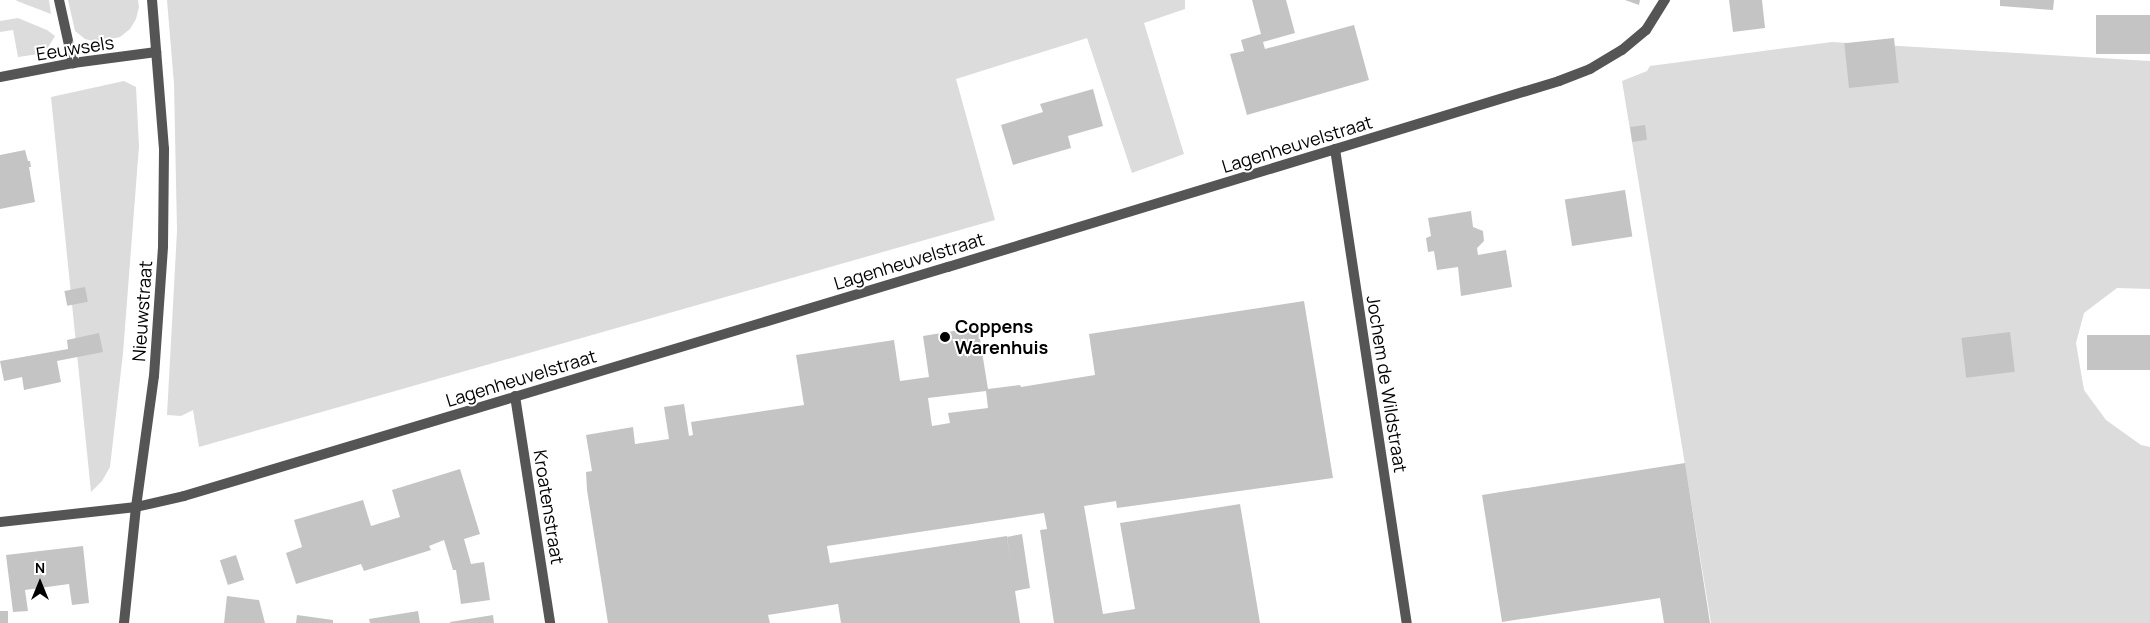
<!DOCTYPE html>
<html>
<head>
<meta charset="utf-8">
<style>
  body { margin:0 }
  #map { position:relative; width:2150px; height:623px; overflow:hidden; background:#fff; font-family:Manrope,sans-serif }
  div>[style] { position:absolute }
  .green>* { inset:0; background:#dcdcdc }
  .building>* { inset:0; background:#c4c4c4; transform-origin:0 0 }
  .minor>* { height:10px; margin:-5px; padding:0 5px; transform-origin:5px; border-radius:5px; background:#555 }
  .tertiary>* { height:10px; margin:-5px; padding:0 5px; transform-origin:5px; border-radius:5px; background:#555 }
  .dots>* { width:14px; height:14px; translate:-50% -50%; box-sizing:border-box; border:2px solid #fff; border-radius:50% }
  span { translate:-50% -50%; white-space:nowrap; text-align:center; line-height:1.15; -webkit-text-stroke:4px #fff; paint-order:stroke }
  .street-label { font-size:18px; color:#000 }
  .poi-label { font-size:18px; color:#000; font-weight:700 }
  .left { translate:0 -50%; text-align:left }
  .north { position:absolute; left:15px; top:558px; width:50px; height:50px; -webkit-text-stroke:4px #fff; paint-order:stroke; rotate:0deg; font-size:14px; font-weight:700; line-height:20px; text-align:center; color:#000 }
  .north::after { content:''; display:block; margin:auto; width:18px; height:22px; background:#000; clip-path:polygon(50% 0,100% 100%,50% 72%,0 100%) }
</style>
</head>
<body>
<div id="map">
  <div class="green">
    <div style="clip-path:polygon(16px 0,49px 0,51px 14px,17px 1px)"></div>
    <div style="clip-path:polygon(68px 0,138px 0,139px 7px,136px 19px,130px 29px,120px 37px,97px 42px,85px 39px,75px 31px)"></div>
    <div style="clip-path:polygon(167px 0,1185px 0,1185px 9px,1144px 23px,1184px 154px,1132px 173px,1087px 38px,956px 79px,995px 220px,199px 447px,193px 410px,181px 416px,167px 415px,177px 231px,174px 84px)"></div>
    <div style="clip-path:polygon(18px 18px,47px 30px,55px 36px,47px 49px,39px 54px,18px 57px,13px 30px,0 32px,0 21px)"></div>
    <div style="clip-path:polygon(1832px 42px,2150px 61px,2150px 289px,2117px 288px,2084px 313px,2076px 343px,2084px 390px,2106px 420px,2141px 445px,2150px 447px,2150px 623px,1711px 623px,1622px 81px,1647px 71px,1650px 66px)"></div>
    <div style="clip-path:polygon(124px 81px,136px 87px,139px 146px,123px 353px,110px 467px,102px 481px,91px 492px,51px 97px)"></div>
  </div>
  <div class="building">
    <div style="clip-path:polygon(1252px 0,1286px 0,1295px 33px,1263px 42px,1265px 49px,1354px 25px,1369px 80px,1247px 115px,1230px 54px,1244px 51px,1241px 40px,1261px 34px)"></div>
    <div style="clip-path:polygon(1625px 0,1640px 0,1639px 5px)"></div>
    <div style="clip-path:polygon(1729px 0,1762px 0,1765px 28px,1733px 32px)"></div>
    <div style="clip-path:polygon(2000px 0,2054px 0,2053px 10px,2000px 6px)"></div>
    <div style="left:2150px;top:15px;width:39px;height:54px;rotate:90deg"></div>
    <div style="left:1894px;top:38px;width:45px;height:50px;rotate:84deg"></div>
    <div style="clip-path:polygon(1093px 89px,1103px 126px,1068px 136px,1071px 148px,1013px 165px,1001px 125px,1043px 112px,1040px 104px)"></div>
    <div style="left:1645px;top:125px;width:15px;height:15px;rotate:82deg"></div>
    <div style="clip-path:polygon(25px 150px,28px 161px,30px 161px,31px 167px,29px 167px,35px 202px,0 209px,0 155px)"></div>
    <div style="left:1625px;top:190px;width:47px;height:61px;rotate:81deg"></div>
    <div style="clip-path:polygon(1471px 211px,1473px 227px,1483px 231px,1484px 241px,1477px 248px,1478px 255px,1506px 250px,1512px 287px,1461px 296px,1458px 267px,1437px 270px,1434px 251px,1428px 252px,1426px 238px,1431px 236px,1428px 218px)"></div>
    <div style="left:85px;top:287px;width:15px;height:21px;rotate:79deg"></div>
    <div style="clip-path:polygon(evenodd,1304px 301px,1333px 478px,1117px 508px,1116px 501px,1084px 506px,1103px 614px,1135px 609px,1120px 523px,1240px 504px,1260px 623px,1054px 623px,1040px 530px,1047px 529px,1044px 513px,827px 546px,830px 563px,1007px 536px,1011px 565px,1007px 537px,1022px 534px,1030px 588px,1015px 591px,1020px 623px,841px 623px,838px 604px,768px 615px,770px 623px,608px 623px,587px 490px,586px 472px,592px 471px,586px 435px,633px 427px,635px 444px,669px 439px,664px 407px,684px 404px,689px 436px,693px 435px,691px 422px,804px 405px,796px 355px,894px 340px,900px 381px,929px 377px,923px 336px,978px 327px,988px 389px,1020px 385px,1021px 387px,1095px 375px,1089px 334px,1304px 301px,986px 391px,988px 408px,948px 413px,950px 423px,932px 426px,928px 398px,986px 391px)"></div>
    <div style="left:2010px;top:332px;width:40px;height:49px;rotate:83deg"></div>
    <div style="clip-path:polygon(99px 333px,103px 352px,57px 361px,61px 382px,24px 390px,22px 377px,4px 381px,0 361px,68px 349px,67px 340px)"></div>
    <div style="left:2150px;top:335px;width:35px;height:63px;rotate:90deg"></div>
    <div style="clip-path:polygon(1685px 463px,1710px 623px,1664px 623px,1660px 598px,1502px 622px,1482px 495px)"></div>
    <div style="clip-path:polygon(460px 469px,480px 534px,464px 539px,471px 564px,484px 562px,490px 600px,461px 604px,456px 570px,453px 570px,444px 540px,429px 546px,431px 550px,364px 571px,361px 564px,296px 584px,286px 553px,302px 547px,294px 520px,363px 500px,371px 526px,400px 517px,392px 490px)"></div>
    <div style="clip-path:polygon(83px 546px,89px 603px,72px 605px,69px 584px,25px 590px,28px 611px,13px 612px,6px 555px)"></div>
    <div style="left:236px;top:555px;width:26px;height:17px;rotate:72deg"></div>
    <div style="clip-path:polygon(227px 596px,259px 600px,265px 623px,224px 623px)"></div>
    <div style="left:0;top:611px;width:8px;height:12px"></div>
    <div style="clip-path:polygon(418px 611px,420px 623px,370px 623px,369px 619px)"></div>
    <div style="clip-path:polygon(297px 615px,333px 620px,333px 623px,296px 623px)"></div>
    <div style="clip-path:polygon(493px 615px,494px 623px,450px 623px,450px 622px)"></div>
  </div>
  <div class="minor">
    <div style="left:59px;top:0;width:65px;rotate:77.5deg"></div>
    <div style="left:0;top:77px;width:74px;rotate:-10.9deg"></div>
    <div style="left:73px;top:63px;width:84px;rotate:-7.5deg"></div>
    <div style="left:1335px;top:149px;width:479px;rotate:81.4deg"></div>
    <div style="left:515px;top:396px;width:230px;rotate:81.2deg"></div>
    <div style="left:0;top:522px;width:137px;rotate:-6.3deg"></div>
    <div style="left:136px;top:507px;width:49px;rotate:-12.9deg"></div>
    <div style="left:184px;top:496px;width:798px;rotate:-16.69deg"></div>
    <div style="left:948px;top:267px;width:639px;rotate:-16.93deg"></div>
    <div style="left:1559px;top:81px;width:33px;rotate:-21deg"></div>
    <div style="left:1590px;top:69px;width:37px;rotate:-31deg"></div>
    <div style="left:1622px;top:50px;width:31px;rotate:-40deg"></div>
    <div style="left:1646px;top:30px;width:36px;rotate:-58deg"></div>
  </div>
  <div class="tertiary">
    <div style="left:124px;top:623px;width:117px;rotate:-84.1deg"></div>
    <div style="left:136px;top:507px;width:132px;rotate:-82.2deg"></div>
    <div style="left:154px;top:376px;width:130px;rotate:-86deg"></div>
    <div style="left:163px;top:246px;width:97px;rotate:-89.4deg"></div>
    <div style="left:164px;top:149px;width:149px;rotate:-94.6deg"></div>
  </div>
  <div class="dots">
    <div style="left:945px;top:337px;background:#000"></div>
  </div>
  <div class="street-label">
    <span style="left:75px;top:48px;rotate:-9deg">Eeuwsels</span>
    <span style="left:1297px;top:144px;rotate:-17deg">Lagenheuvelstraat</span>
    <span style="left:909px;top:261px;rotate:-17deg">Lagenheuvelstraat</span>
    <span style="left:142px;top:311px;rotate:-86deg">Nieuwstraat</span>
    <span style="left:521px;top:378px;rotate:-17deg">Lagenheuvelstraat</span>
    <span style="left:1387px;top:384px;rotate:81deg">Jochem de Wildstraat</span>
    <span style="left:549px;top:507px;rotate:81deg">Kroatenstraat</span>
  </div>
  <div class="poi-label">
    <span class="left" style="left:955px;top:337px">Coppens<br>Warenhuis</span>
  </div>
  <div class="north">N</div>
</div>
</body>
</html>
